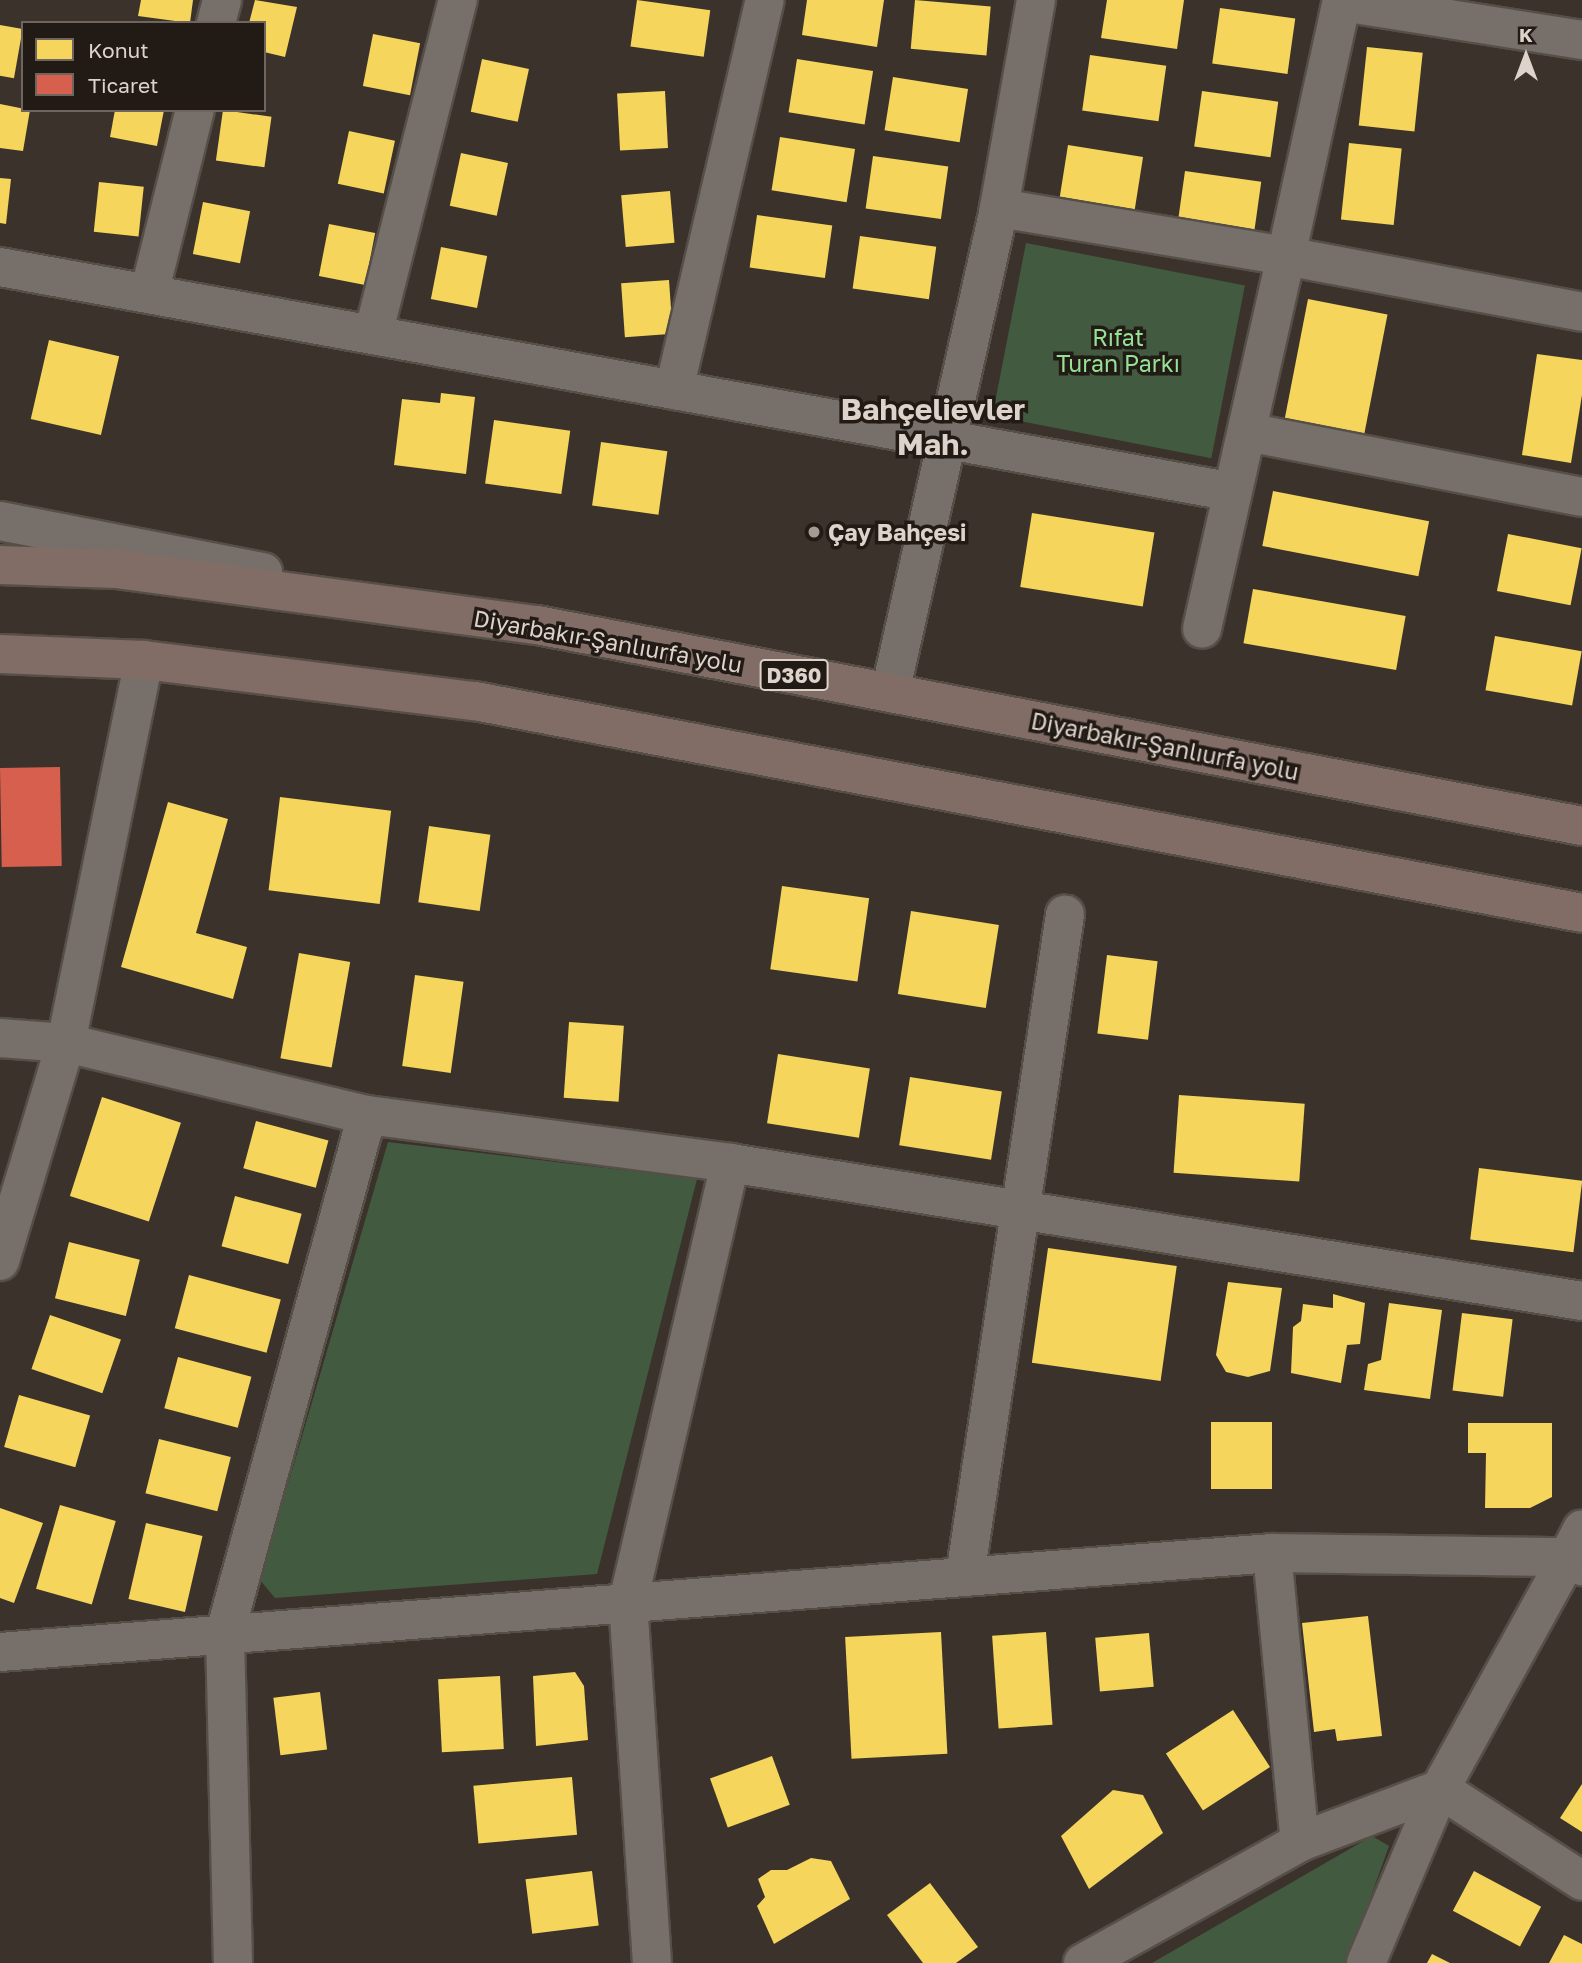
<!DOCTYPE html>
<html>
<head>
<meta charset="utf-8">
<style>
  body { margin:0 }
  #map { position:relative; width:1582px; height:1963px; overflow:hidden; background:#3b322b; font-family:"Golos Text",sans-serif }
  div>[style] { position:absolute }
  .green>* { inset:0; background:#425b40; transform-origin:0 0 }
  .homes>* { inset:0; background:#f6d55c; transform-origin:0 0 }
  .shops>* { inset:0; background:#d6604d; transform-origin:0 0 }
  .roads { filter:drop-shadow(2px 0 #564f48) drop-shadow(-2px 0 #564f48) drop-shadow(0 2px #564f48) drop-shadow(0 -2px #564f48) }
  .street>* { height:38px; margin:-19px; padding:0 19px; transform-origin:19px; border-radius:19px; background:#766f6a }
  .secondary>* { height:38px; margin:-19px; padding:0 19px; transform-origin:19px; border-radius:19px; background:#766f6a }
  .highway>* { height:38px; margin:-19px; padding:0 19px; transform-origin:19px; border-radius:19px; background:#816d65 }
  .dots>* { width:19px; height:19px; translate:-50% -50%; box-sizing:border-box; border:4px solid #221b15; border-radius:50% }
  span { translate:-50% -50%; white-space:nowrap; text-align:center; line-height:1.15; -webkit-text-stroke:7px #221b15; paint-order:stroke }
  .shield-label span { padding:2px 5px; background:#221b15; border:2px solid; border-radius:5px; -webkit-text-stroke-width:0 }
  .shield-label { font-size:21px; color:#ddd3cb; font-weight:700 }
  .park-label { font-size:23px; color:#95e196 }
  .poi-label { font-size:23px; color:#ddd3cb; font-weight:700 }
  .left { translate:0 -50%; text-align:left }
  .street-label { font-size:23px; color:#ddd3cb }
  .district-label { font-size:30px; color:#ddd3cb; font-weight:700 }
  .legend { position:absolute; left:21px; top:21px; width:245px; height:91px; box-sizing:border-box; background:#221b15; border:2px solid #6d655e; margin:0; padding:9px 12px; list-style:none; font-size:21px; color:#ddd3cb }
  .legend li { display:flex; align-items:center; gap:14px; height:35px }
  .legend b { width:35px; border:2px solid #6d655e }
  .north { position:absolute; left:1491px; top:21px; width:70px; height:70px; -webkit-text-stroke:5px #221b15; paint-order:stroke; rotate:0deg; font-size:19px; font-weight:700; line-height:28px; text-align:center; color:#ddd3cb }
  .north::after { content:''; display:block; margin:auto; width:24px; height:32px; background:#ddd3cb; clip-path:polygon(50% 0,100% 100%,50% 72%,0 100%) }
</style>
</head>
<body>
<div id="map">
  <div class="green">
    <div style="left:1026px;top:243px;width:223px;height:176px;rotate:11deg"></div>
    <div style="clip-path:polygon(388px 1142px,697px 1179px,597px 1574px,275px 1598px,260px 1580px)"></div>
    <div style="clip-path:polygon(1372px 1836px,1389px 1846px,1347px 1963px,1152px 1963px)"></div>
  </div>
  <div class="homes">
    <div style="clip-path:polygon(141px 0,193px 0,190px 23px,138px 16px)"></div>
    <div style="clip-path:polygon(255px 0,297px 7px,285px 57px,264px 52px,264px 23px,249px 23px)"></div>
    <div style="left:637px;top:0;width:74px;height:47px;rotate:8deg"></div>
    <div style="clip-path:polygon(807px 0,884px 0,877px 47px,802px 35px)"></div>
    <div style="left:915px;top:0;width:76px;height:49px;rotate:5deg"></div>
    <div style="clip-path:polygon(1107px 0,1184px 0,1177px 49px,1101px 38px)"></div>
    <div style="left:1220px;top:8px;width:76px;height:56px;rotate:8deg"></div>
    <div style="left:0;top:25px;width:23px;height:50px;rotate:10deg"></div>
    <div style="left:373px;top:34px;width:48px;height:53px;rotate:11deg"></div>
    <div style="left:1367px;top:47px;width:56px;height:79px;rotate:6deg"></div>
    <div style="left:1090px;top:55px;width:77px;height:56px;rotate:8deg"></div>
    <div style="left:482px;top:59px;width:48px;height:54px;rotate:12deg"></div>
    <div style="left:797px;top:59px;width:77px;height:54px;rotate:9deg"></div>
    <div style="left:893px;top:77px;width:76px;height:54px;rotate:9deg"></div>
    <div style="left:665px;top:91px;width:57px;height:48px;rotate:87deg"></div>
    <div style="left:1202px;top:91px;width:77px;height:56px;rotate:8deg"></div>
    <div style="clip-path:polygon(0 104px,30px 110px,23px 151px,0 148px)"></div>
    <div style="clip-path:polygon(115px 110px,164px 110px,157px 146px,110px 137px)"></div>
    <div style="left:223px;top:110px;width:49px;height:51px;rotate:8deg"></div>
    <div style="left:349px;top:131px;width:47px;height:54px;rotate:12deg"></div>
    <div style="left:780px;top:137px;width:76px;height:54px;rotate:9deg"></div>
    <div style="left:1349px;top:143px;width:53px;height:77px;rotate:6deg"></div>
    <div style="left:1068px;top:145px;width:76px;height:56px;rotate:9deg"></div>
    <div style="left:461px;top:153px;width:48px;height:54px;rotate:12deg"></div>
    <div style="left:873px;top:156px;width:76px;height:53px;rotate:8deg"></div>
    <div style="left:1185px;top:171px;width:77px;height:56px;rotate:8deg"></div>
    <div style="clip-path:polygon(0 178px,11px 179px,6px 224px,0 223px)"></div>
    <div style="left:99px;top:182px;width:45px;height:50px;rotate:6deg"></div>
    <div style="left:670px;top:191px;width:52px;height:49px;rotate:85deg"></div>
    <div style="left:203px;top:202px;width:48px;height:53px;rotate:11deg"></div>
    <div style="left:757px;top:215px;width:76px;height:53px;rotate:8deg"></div>
    <div style="left:329px;top:224px;width:47px;height:53px;rotate:11deg"></div>
    <div style="left:860px;top:236px;width:77px;height:53px;rotate:8deg"></div>
    <div style="left:441px;top:247px;width:47px;height:53px;rotate:11deg"></div>
    <div style="left:669px;top:280px;width:54px;height:48px;rotate:86deg"></div>
    <div style="left:1308px;top:299px;width:81px;height:122px;rotate:11deg"></div>
    <div style="left:49px;top:340px;width:72px;height:81px;rotate:13deg"></div>
    <div style="clip-path:polygon(1537px 354px,1582px 360px,1582px 395px,1571px 463px,1522px 455px)"></div>
    <div style="clip-path:polygon(441px 393px,475px 397px,466px 474px,394px 465px,402px 399px,440px 403px)"></div>
    <div style="left:494px;top:420px;width:77px;height:64px;rotate:8deg"></div>
    <div style="left:601px;top:442px;width:67px;height:64px;rotate:8deg"></div>
    <div style="left:1273px;top:491px;width:159px;height:56px;rotate:11deg"></div>
    <div style="left:1032px;top:513px;width:124px;height:75px;rotate:9deg"></div>
    <div style="left:1508px;top:534px;width:75px;height:58px;rotate:11deg"></div>
    <div style="left:1253px;top:589px;width:155px;height:55px;rotate:10deg"></div>
    <div style="left:1495px;top:636px;width:88px;height:55px;rotate:10deg"></div>
    <div style="left:280px;top:797px;width:112px;height:94px;rotate:7deg"></div>
    <div style="clip-path:polygon(168px 802px,228px 819px,196px 933px,247px 947px,233px 999px,121px 967px)"></div>
    <div style="left:429px;top:826px;width:62px;height:77px;rotate:8deg"></div>
    <div style="left:782px;top:886px;width:88px;height:84px;rotate:8deg"></div>
    <div style="left:911px;top:911px;width:89px;height:84px;rotate:9deg"></div>
    <div style="left:299px;top:953px;width:52px;height:107px;rotate:10deg"></div>
    <div style="left:1107px;top:955px;width:51px;height:79px;rotate:7deg"></div>
    <div style="left:415px;top:975px;width:49px;height:92px;rotate:8deg"></div>
    <div style="left:569px;top:1022px;width:55px;height:76px;rotate:4deg"></div>
    <div style="left:778px;top:1054px;width:93px;height:70px;rotate:9deg"></div>
    <div style="left:910px;top:1077px;width:93px;height:69px;rotate:9deg"></div>
    <div style="left:1179px;top:1095px;width:126px;height:78px;rotate:4deg"></div>
    <div style="left:102px;top:1097px;width:83px;height:104px;rotate:18deg"></div>
    <div style="left:256px;top:1121px;width:75px;height:49px;rotate:15deg"></div>
    <div style="left:1479px;top:1168px;width:104px;height:72px;rotate:7deg"></div>
    <div style="left:235px;top:1196px;width:69px;height:52px;rotate:15deg"></div>
    <div style="left:69px;top:1242px;width:73px;height:58px;rotate:14deg"></div>
    <div style="left:1048px;top:1248px;width:130px;height:116px;rotate:8deg"></div>
    <div style="left:189px;top:1275px;width:95px;height:55px;rotate:15deg"></div>
    <div style="clip-path:polygon(1228px 1282px,1282px 1288px,1270px 1371px,1248px 1377px,1226px 1372px,1216px 1355px)"></div>
    <div style="clip-path:polygon(1333px 1294px,1365px 1303px,1360px 1344px,1347px 1345px,1341px 1383px,1291px 1373px,1293px 1327px,1301px 1321px,1303px 1304px,1333px 1308px)"></div>
    <div style="clip-path:polygon(1389px 1303px,1442px 1310px,1430px 1399px,1364px 1390px,1368px 1364px,1381px 1360px)"></div>
    <div style="left:1462px;top:1313px;width:51px;height:78px;rotate:7deg"></div>
    <div style="left:50px;top:1315px;width:75px;height:57px;rotate:19deg"></div>
    <div style="left:178px;top:1357px;width:76px;height:53px;rotate:15deg"></div>
    <div style="left:19px;top:1395px;width:74px;height:54px;rotate:16deg"></div>
    <div style="left:1272px;top:1422px;width:67px;height:61px;rotate:90deg"></div>
    <div style="clip-path:polygon(1468px 1423px,1552px 1423px,1552px 1497px,1530px 1508px,1485px 1508px,1486px 1453px,1468px 1453px)"></div>
    <div style="left:159px;top:1439px;width:74px;height:56px;rotate:14deg"></div>
    <div style="left:60px;top:1505px;width:58px;height:87px;rotate:16deg"></div>
    <div style="clip-path:polygon(0 1508px,43px 1523px,14px 1603px,0 1598px)"></div>
    <div style="left:146px;top:1523px;width:58px;height:78px;rotate:13deg"></div>
    <div style="clip-path:polygon(1368px 1616px,1382px 1736px,1337px 1741px,1335px 1729px,1314px 1732px,1302px 1623px)"></div>
    <div style="left:941px;top:1632px;width:122px;height:96px;rotate:87deg"></div>
    <div style="left:1046px;top:1632px;width:93px;height:54px;rotate:86deg"></div>
    <div style="left:1149px;top:1633px;width:54px;height:54px;rotate:85deg"></div>
    <div style="clip-path:polygon(575px 1672px,584px 1686px,588px 1740px,536px 1746px,533px 1676px)"></div>
    <div style="left:500px;top:1676px;width:73px;height:62px;rotate:87deg"></div>
    <div style="left:320px;top:1692px;width:58px;height:47px;rotate:83deg"></div>
    <div style="left:1233px;top:1710px;width:68px;height:80px;rotate:57deg"></div>
    <div style="left:772px;top:1756px;width:52px;height:66px;rotate:70deg"></div>
    <div style="left:572px;top:1777px;width:58px;height:99px;rotate:85deg"></div>
    <div style="clip-path:polygon(1582px 1784px,1582px 1832px,1560px 1818px)"></div>
    <div style="clip-path:polygon(1113px 1790px,1143px 1795px,1163px 1833px,1089px 1889px,1061px 1836px)"></div>
    <div style="clip-path:polygon(811px 1858px,831px 1861px,850px 1899px,774px 1944px,757px 1906px,765px 1897px,758px 1879px,771px 1870px,787px 1870px)"></div>
    <div style="left:592px;top:1871px;width:55px;height:67px;rotate:83deg"></div>
    <div style="left:1474px;top:1871px;width:76px;height:45px;rotate:28deg"></div>
    <div style="clip-path:polygon(930px 1883px,978px 1947px,956px 1963px,923px 1963px,887px 1915px)"></div>
    <div style="clip-path:polygon(1564px 1935px,1582px 1944px,1582px 1963px,1549px 1963px)"></div>
    <div style="clip-path:polygon(1432px 1954px,1450px 1963px,1427px 1963px)"></div>
  </div>
  <div class="shops">
    <div style="left:60px;top:767px;width:99px;height:60px;rotate:89deg"></div>
  </div>
  <div class="roads">
    <div class="street">
      <div style="left:1342px;top:0;width:262px;rotate:102.3deg"></div>
      <div style="left:1286px;top:256px;width:301px;rotate:10.7deg"></div>
      <div style="left:1342px;top:2px;width:243px;rotate:9deg"></div>
      <div style="left:216px;top:23px;width:24px;rotate:-75deg"></div>
      <div style="left:999px;top:208px;width:291px;rotate:9.5deg"></div>
      <div style="left:1286px;top:256px;width:382px;rotate:102.7deg"></div>
      <div style="left:0;top:267px;width:1253px;rotate:10.34deg"></div>
      <div style="left:149px;top:294px;width:190px;rotate:-76deg"></div>
      <div style="left:373px;top:335px;width:346px;rotate:-75.8deg"></div>
      <div style="left:674px;top:390px;width:400px;rotate:-76.9deg"></div>
      <div style="left:1247px;top:432px;width:341px;rotate:11deg"></div>
      <div style="left:890px;top:693px;width:497px;rotate:-77.3deg"></div>
      <div style="left:999px;top:208px;width:211px;rotate:-79.9deg"></div>
      <div style="left:0;top:1038px;width:66px;rotate:4.3deg"></div>
      <div style="left:66px;top:1043px;width:391px;rotate:-78.5deg"></div>
      <div style="left:0;top:1261px;width:228px;rotate:-73.2deg"></div>
      <div style="left:66px;top:1043px;width:309px;rotate:13.5deg"></div>
      <div style="left:367px;top:1115px;width:366px;rotate:7.5deg"></div>
      <div style="left:730px;top:1163px;width:863px;rotate:9.2deg"></div>
      <div style="left:1272px;top:1553px;width:290px;rotate:84.5deg"></div>
      <div style="left:1300px;top:1842px;width:150px;rotate:-20.7deg"></div>
      <div style="left:1440px;top:1789px;width:265px;rotate:-61.1deg"></div>
      <div style="left:1568px;top:1557px;width:17px;rotate:33deg"></div>
      <div style="left:965px;top:1576px;width:669px;rotate:-81.4deg"></div>
      <div style="left:233px;top:1963px;width:330px;rotate:-91.4deg"></div>
      <div style="left:225px;top:1633px;width:537px;rotate:-74.67deg"></div>
      <div style="left:652px;top:1963px;width:362px;rotate:-93.8deg"></div>
      <div style="left:628px;top:1602px;width:451px;rotate:-76.9deg"></div>
      <div style="left:1083px;top:1963px;width:248px;rotate:-29.1deg"></div>
      <div style="left:1366px;top:1963px;width:189px;rotate:-67deg"></div>
      <div style="left:1440px;top:1789px;width:169px;rotate:32.9deg"></div>
    </div>
    <div class="secondary">
      <div style="left:0;top:521px;width:268px;rotate:11deg"></div>
      <div style="left:0;top:1652px;width:1276px;rotate:-4.45deg"></div>
      <div style="left:1272px;top:1553px;width:296px;rotate:0.8deg"></div>
      <div style="left:1568px;top:1557px;width:31px;rotate:-63deg"></div>
    </div>
    <div class="highway">
      <div style="left:0;top:565px;width:116px;rotate:2deg"></div>
      <div style="left:116px;top:569px;width:425px;rotate:7.6deg"></div>
      <div style="left:537px;top:625px;width:1064px;rotate:10.89deg"></div>
      <div style="left:0;top:654px;width:144px;rotate:2.4deg"></div>
      <div style="left:144px;top:660px;width:334px;rotate:7.1deg"></div>
      <div style="left:475px;top:701px;width:1127px;rotate:10.84deg"></div>
    </div>
  </div>
  <div class="dots">
    <div style="left:814px;top:532px;background:#a49b93"></div>
  </div>
  <div class="shield-label">
    <span style="left:794px;top:675px">D360</span>
  </div>
  <div class="park-label">
    <span style="left:1118px;top:350px">Rıfat<br>Turan Parkı</span>
  </div>
  <div class="poi-label">
    <span class="left" style="left:828px;top:532px">Çay Bahçesi</span>
  </div>
  <div class="street-label">
    <span style="left:608px;top:641px;rotate:10deg">Diyarbakır-Şanlıurfa yolu</span>
    <span style="left:1165px;top:746px;rotate:11deg">Diyarbakır-Şanlıurfa yolu</span>
  </div>
  <div class="district-label">
    <span style="left:933px;top:426px">Bahçelievler<br>Mah.</span>
  </div>
  <ul class="legend">
  <li><b style="height:19px;background:#f6d55c"></b>Konut</li>
  <li><b style="height:19px;background:#d6604d"></b>Ticaret</li>
  </ul>
  <div class="north">K</div>
</div>
</body>
</html>
